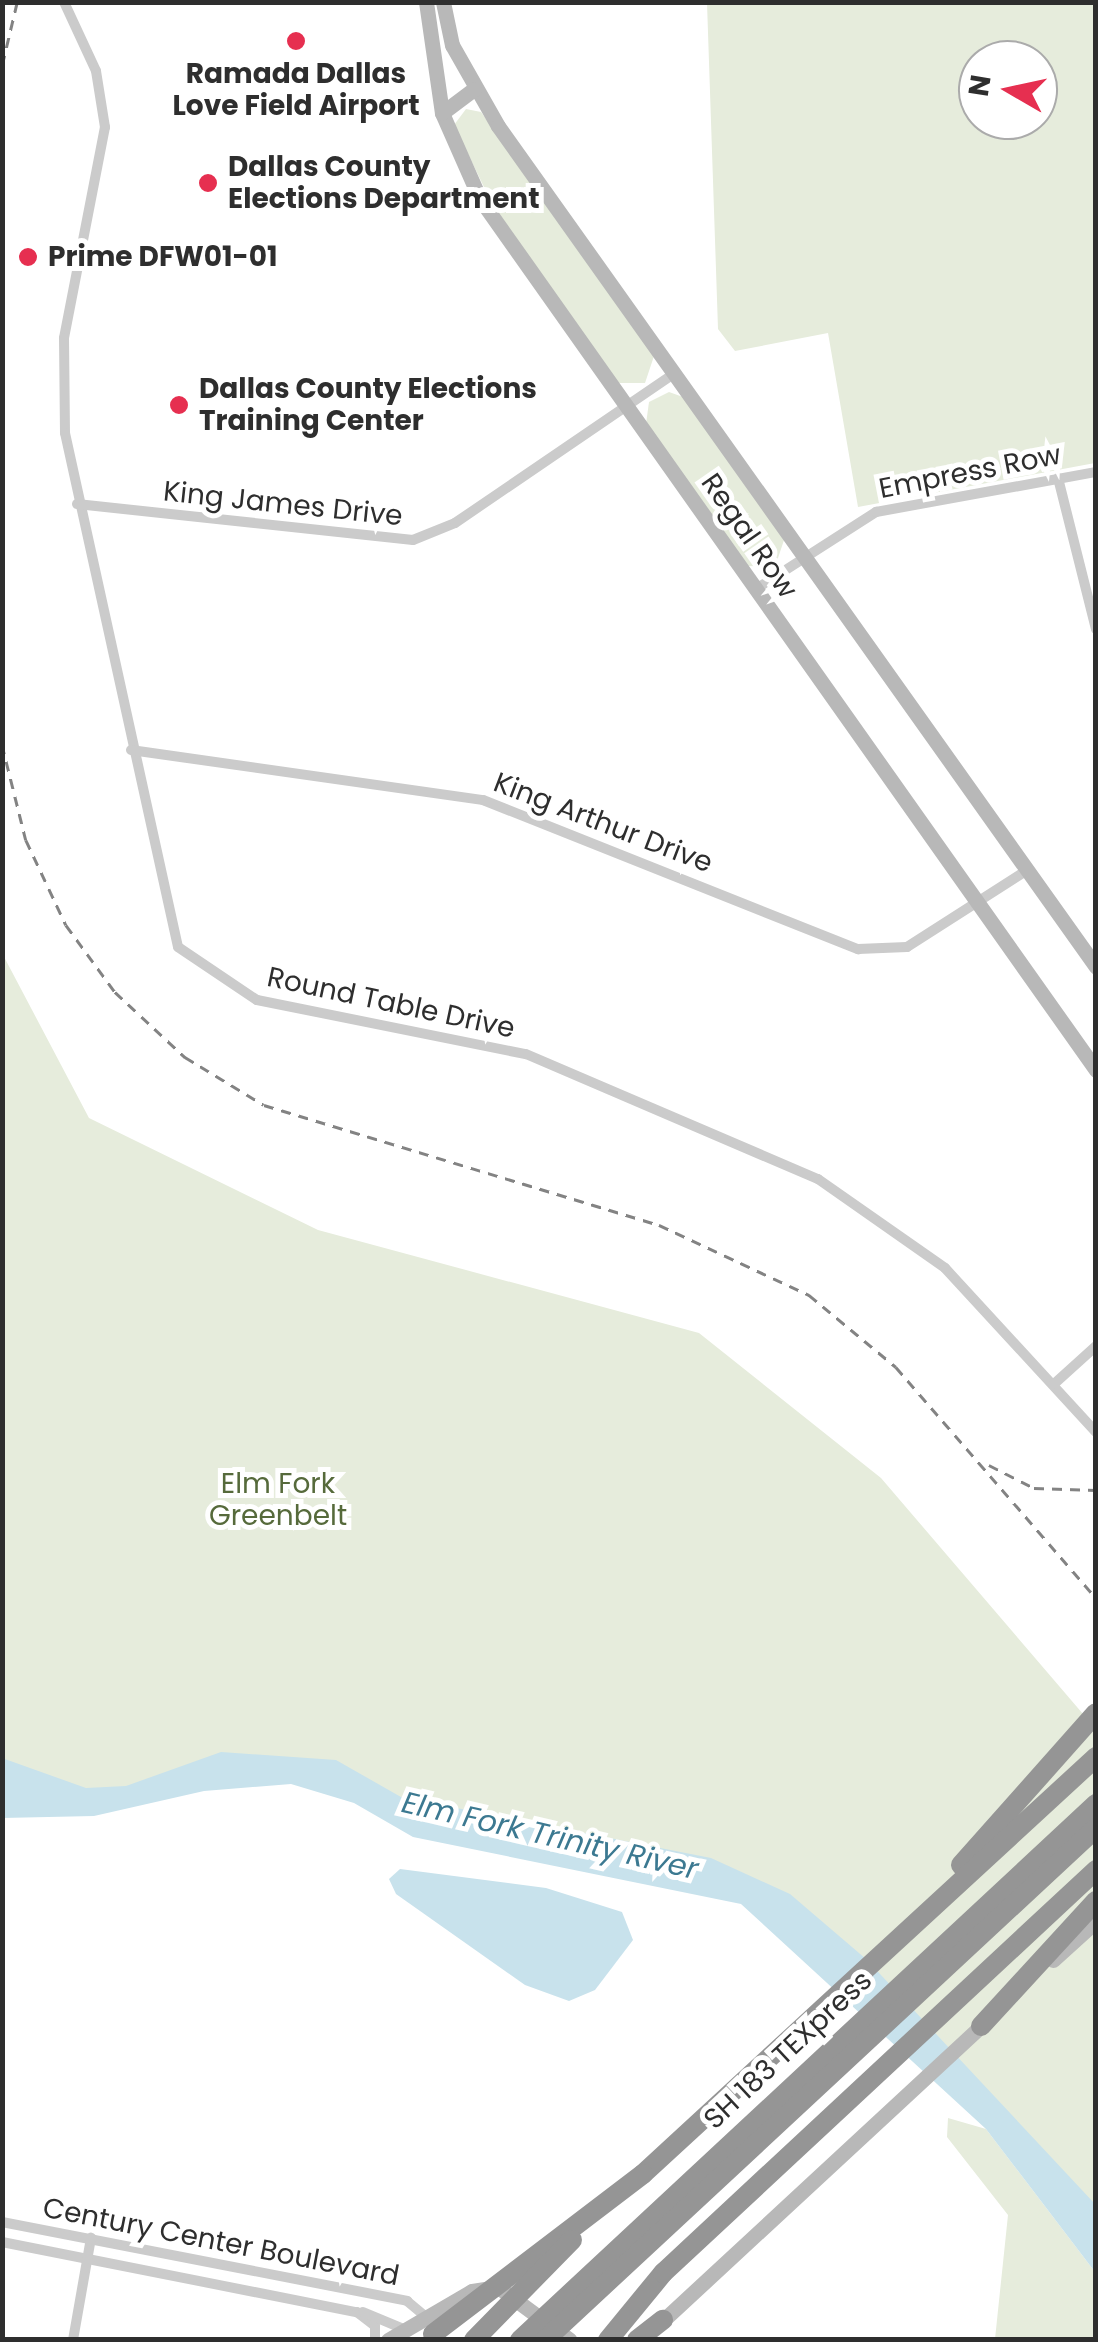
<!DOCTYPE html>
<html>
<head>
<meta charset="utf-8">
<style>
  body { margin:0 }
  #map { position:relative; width:1098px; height:2342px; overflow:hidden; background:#fff; font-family:Poppins,sans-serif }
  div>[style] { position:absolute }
  .green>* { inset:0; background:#e6ecdc }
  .water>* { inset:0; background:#c8e2ec }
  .minor>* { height:10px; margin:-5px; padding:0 5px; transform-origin:5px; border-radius:5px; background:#cbcbcb }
  .secondary>* { height:15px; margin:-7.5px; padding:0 7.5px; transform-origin:7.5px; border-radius:7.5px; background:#b8b8b8 }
  .motorway>* { height:20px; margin:-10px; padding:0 10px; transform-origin:10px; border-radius:10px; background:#959595 }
  .rail>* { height:2.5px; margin-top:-1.25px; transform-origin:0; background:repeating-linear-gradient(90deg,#838383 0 10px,transparent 0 18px) }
  .motorway-bridge>* { height:20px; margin:-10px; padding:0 10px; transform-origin:10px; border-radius:10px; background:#959595 }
  .dots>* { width:28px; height:28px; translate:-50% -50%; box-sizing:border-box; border:5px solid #fff; border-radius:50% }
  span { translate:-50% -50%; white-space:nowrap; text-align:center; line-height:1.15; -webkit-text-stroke:10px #fff; paint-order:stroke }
  .poi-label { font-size:28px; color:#2e2e2e; font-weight:700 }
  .left { translate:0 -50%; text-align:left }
  .street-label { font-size:28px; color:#2e2e2e }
  .park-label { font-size:28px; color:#566a3b }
  .water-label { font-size:30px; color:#3c7991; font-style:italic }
  .frame { position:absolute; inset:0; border:5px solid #2e2e2e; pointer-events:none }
  .north { position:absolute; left:958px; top:40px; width:100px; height:100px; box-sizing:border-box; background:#fff; border:2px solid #ababab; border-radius:50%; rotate:279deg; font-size:28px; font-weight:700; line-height:40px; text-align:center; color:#2e2e2e }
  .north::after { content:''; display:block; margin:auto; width:35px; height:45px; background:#e62f50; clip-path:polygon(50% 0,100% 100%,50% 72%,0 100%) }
</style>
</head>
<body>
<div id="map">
  <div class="green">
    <div style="clip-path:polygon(evenodd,707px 3px,1095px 3px,1095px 463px,858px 507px,828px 333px,735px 351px,718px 329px,707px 3px,978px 60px,1038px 60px,1038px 120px,978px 120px,978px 60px)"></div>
    <div style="clip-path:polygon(466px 109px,481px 112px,654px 356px,645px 383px,617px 383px,497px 214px,454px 125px)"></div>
    <div style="clip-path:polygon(669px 392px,683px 397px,784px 540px,775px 567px,747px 566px,646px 424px,649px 402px)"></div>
    <div style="clip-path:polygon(2px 953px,89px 1118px,318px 1230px,699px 1333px,881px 1478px,1095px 1728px,1095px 2216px,956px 2070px,707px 1870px,420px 1813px,322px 1770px,63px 1804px,3px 1785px)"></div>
    <div style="clip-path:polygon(948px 2118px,986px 2129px,1095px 2272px,1095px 2339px,995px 2339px,1008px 2215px,947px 2137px)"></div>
  </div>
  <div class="water">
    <div style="clip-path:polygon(221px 1752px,336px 1760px,401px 1797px,711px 1858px,790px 1894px,866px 1959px,1095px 2204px,1095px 2272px,986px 2129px,741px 1904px,413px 1837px,354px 1803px,291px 1784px,204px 1791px,94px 1816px,2px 1818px,2px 1758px,86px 1788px,126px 1786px)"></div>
    <div style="clip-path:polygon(400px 1869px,546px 1888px,622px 1912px,633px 1940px,595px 1990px,569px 2001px,525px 1985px,396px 1894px,389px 1879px)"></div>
  </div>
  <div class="minor">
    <div style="left:64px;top:2px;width:76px;rotate:65.1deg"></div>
    <div style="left:96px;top:71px;width:57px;rotate:80.9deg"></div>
    <div style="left:105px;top:127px;width:215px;rotate:101deg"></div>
    <div style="left:64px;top:338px;width:95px;rotate:89.4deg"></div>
    <div style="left:65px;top:433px;width:526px;rotate:77.6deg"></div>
    <div style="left:178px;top:947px;width:95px;rotate:33.9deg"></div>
    <div style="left:257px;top:1000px;width:274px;rotate:11.4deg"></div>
    <div style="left:526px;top:1054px;width:318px;rotate:23.2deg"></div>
    <div style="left:818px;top:1179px;width:155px;rotate:35deg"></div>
    <div style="left:945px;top:1268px;width:223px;rotate:47.4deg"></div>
    <div style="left:1058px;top:478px;width:156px;rotate:75.9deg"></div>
    <div style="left:77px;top:504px;width:338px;rotate:6.1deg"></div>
    <div style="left:413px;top:540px;width:45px;rotate:-22deg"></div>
    <div style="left:455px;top:523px;width:266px;rotate:-34.3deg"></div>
    <div style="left:756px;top:589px;width:143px;rotate:-32.7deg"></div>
    <div style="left:876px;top:512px;width:224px;rotate:-10.3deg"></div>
    <div style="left:131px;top:750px;width:356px;rotate:8.1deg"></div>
    <div style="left:483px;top:800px;width:404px;rotate:21.7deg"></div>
    <div style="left:858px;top:949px;width:49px;rotate:-2.3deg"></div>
    <div style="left:907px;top:947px;width:141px;rotate:-32.6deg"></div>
    <div style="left:1054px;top:1384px;width:57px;rotate:-42.1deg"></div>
    <div style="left:2px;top:2222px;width:413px;rotate:11deg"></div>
    <div style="left:407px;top:2301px;width:23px;rotate:40deg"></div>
    <div style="left:2px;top:2242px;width:362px;rotate:11.2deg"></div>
    <div style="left:357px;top:2312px;width:23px;rotate:38deg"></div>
    <div style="left:375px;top:2326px;width:14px;rotate:90deg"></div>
    <div style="left:363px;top:2312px;width:47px;rotate:22.7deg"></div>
    <div style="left:73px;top:2340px;width:104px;rotate:-80deg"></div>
  </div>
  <div class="secondary">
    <div style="left:426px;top:2px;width:112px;rotate:81.8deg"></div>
    <div style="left:442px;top:113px;width:94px;rotate:66.2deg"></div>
    <div style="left:480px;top:199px;width:1067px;rotate:54.73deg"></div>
    <div style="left:443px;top:2px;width:44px;rotate:78.2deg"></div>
    <div style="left:452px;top:45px;width:93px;rotate:60.4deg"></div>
    <div style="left:498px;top:126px;width:1032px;rotate:54.58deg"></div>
    <div style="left:442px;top:113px;width:40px;rotate:-37deg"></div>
    <div style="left:1053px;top:1960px;width:58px;rotate:-42.2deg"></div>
    <div style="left:657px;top:2326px;width:451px;rotate:-42.8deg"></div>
    <div style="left:388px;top:2340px;width:97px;rotate:-30.3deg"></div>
    <div style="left:472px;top:2291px;width:26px;rotate:-9deg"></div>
    <div style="left:498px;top:2287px;width:89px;rotate:36.4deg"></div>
  </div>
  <div class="motorway">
    <div style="left:961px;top:1865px;width:203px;rotate:-48.4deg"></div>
    <div style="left:981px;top:2026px;width:170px;rotate:-47.4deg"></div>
    <div style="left:643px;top:2174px;width:616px;rotate:-42.63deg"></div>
    <div style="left:608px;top:2340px;width:87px;rotate:-50.6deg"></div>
    <div style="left:663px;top:2273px;width:592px;rotate:-42.94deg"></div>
    <div style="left:637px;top:2340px;width:33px;rotate:-38deg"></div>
  </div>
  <div class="rail">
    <div style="left:2px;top:65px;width:65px;rotate:-76.6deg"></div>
    <div style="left:2px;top:744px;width:99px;rotate:76deg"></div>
    <div style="left:26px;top:840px;width:94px;rotate:64.8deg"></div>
    <div style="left:66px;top:925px;width:83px;rotate:53.8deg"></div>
    <div style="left:115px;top:992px;width:96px;rotate:42.9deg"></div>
    <div style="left:185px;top:1057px;width:92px;rotate:31.3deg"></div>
    <div style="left:264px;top:1105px;width:413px;rotate:16.9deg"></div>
    <div style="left:659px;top:1225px;width:166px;rotate:25deg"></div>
    <div style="left:809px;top:1295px;width:113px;rotate:39.6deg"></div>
    <div style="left:896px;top:1367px;width:306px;rotate:49.1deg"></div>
    <div style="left:989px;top:1465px;width:51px;rotate:27.1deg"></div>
    <div style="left:1034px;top:1488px;width:62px;rotate:1.8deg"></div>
  </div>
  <div class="motorway-bridge">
    <div style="left:433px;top:2334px;width:264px;rotate:-37.3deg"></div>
    <div style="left:474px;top:2340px;width:140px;rotate:-45.6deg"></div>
    <div style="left:520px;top:2340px;width:787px;rotate:-42.94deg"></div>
    <div style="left:545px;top:2340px;width:752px;rotate:-42.9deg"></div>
  </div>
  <div class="dots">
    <div style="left:296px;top:41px;background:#e62f50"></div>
    <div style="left:208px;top:183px;background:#e62f50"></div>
    <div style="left:28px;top:257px;background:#e62f50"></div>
    <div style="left:179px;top:405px;background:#e62f50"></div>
  </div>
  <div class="poi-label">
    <span style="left:296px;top:90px">Ramada Dallas<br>Love Field Airport</span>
    <span class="left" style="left:228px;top:183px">Dallas County<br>Elections Department</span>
    <span class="left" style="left:48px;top:257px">Prime DFW01-01</span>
    <span class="left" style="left:199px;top:405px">Dallas County Elections<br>Training Center</span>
  </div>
  <div class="street-label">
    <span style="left:970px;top:472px;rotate:-11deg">Empress Row</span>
    <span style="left:283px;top:504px;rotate:6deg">King James Drive</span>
    <span style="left:749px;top:536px;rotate:55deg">Regal Row</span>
    <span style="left:603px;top:823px;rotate:21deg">King Arthur Drive</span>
    <span style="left:391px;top:1003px;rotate:12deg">Round Table Drive</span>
    <span style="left:788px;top:2050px;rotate:-43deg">SH 183 TEXpress</span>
    <span style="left:221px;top:2242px;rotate:11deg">Century Center Boulevard</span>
  </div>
  <div class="park-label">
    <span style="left:278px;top:1500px">Elm Fork<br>Greenbelt</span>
  </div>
  <div class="water-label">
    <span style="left:550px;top:1836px;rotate:13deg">Elm Fork Trinity River</span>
  </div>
  <div class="frame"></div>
  <div class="north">N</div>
</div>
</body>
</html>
